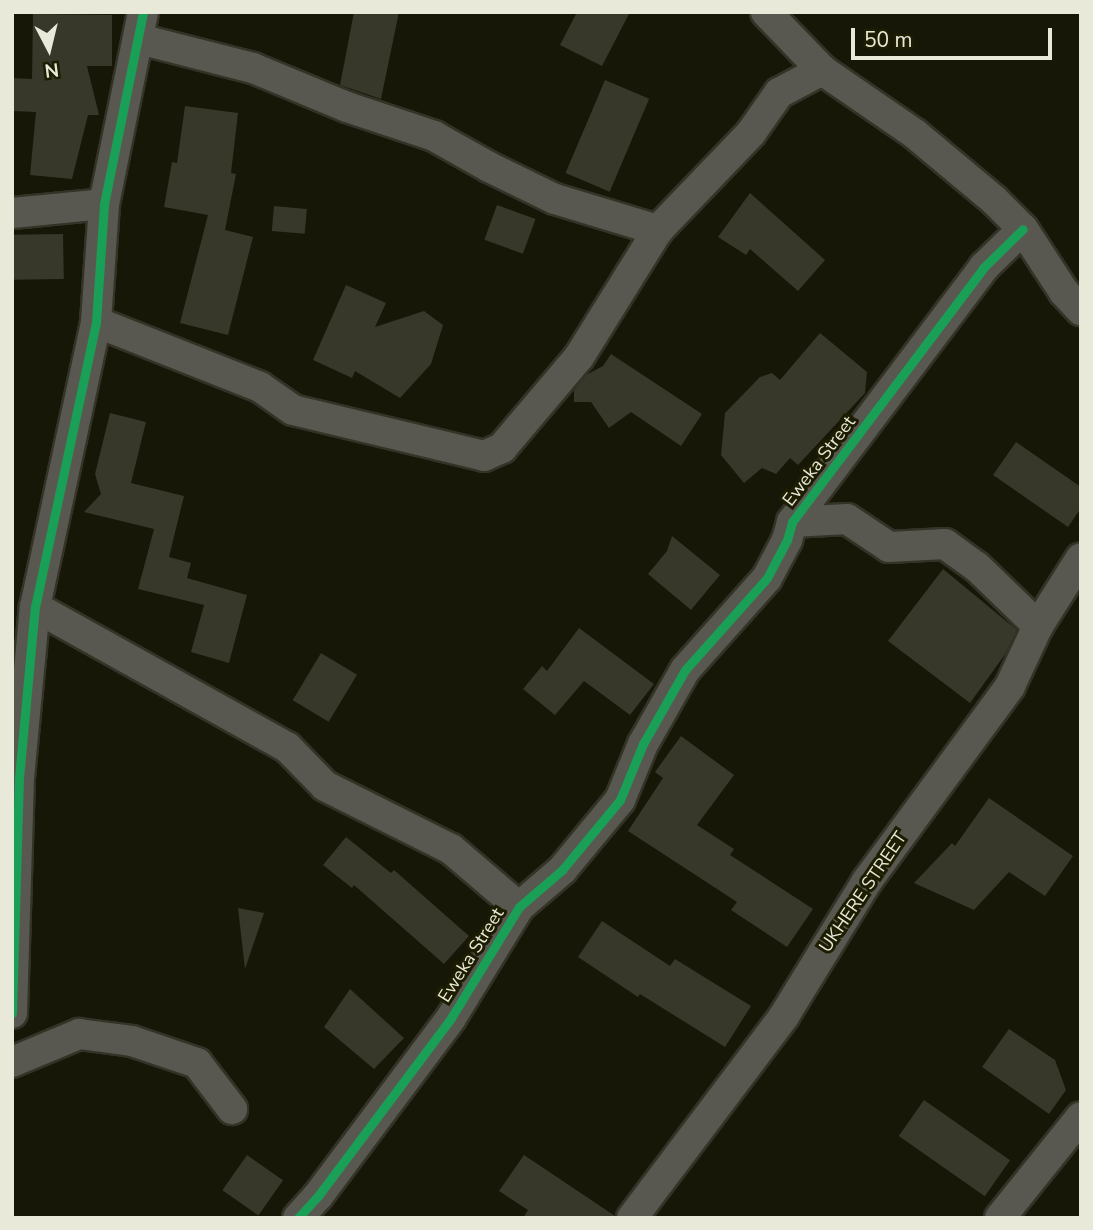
<!DOCTYPE html>
<html>
<head>
<meta charset="utf-8">
<style>
  body { margin:0 }
  #map { position:relative; width:1093px; height:1230px; overflow:hidden; background:#171708; font-family:"Nunito Sans",sans-serif }
  div>[style] { position:absolute }
  .building>* { inset:0; background:#37372a; transform-origin:0 0 }
  .roads { filter:drop-shadow(2px 0 #333327) drop-shadow(-2px 0 #333327) drop-shadow(0 2px #333327) drop-shadow(0 -2px #333327) }
  .minor>* { height:30px; margin:-15px; padding:0 15px; transform-origin:15px; border-radius:15px; background:#585851 }
  .cycleway>* { height:9px; margin:-4.5px; padding:0 4.5px; transform-origin:4.5px; border-radius:4.5px; background:#1a9f57 }
  span { translate:-50% -50%; white-space:nowrap; text-align:center; line-height:1.15; -webkit-text-stroke:6px #1d1d02; paint-order:stroke }
  .street-label { font-size:18px; color:#e8e9d8 }
  .frame { position:absolute; inset:0; border:14px solid #e8e9d8; pointer-events:none }
  .north { position:absolute; left:14px; top:14px; width:70px; height:70px; -webkit-text-stroke:5px #1d1d02; paint-order:stroke; rotate:173deg; font-size:19px; font-weight:700; line-height:28px; text-align:center; color:#e8e9d8 }
  .north::after { content:''; display:block; margin:auto; width:24px; height:32px; background:#e8e9d8; clip-path:polygon(50% 0,100% 100%,50% 72%,0 100%) }
  .scale { position:absolute; left:851px; top:28px; width:201px; height:32px; box-sizing:border-box; border:4px solid #e8e9d8; border-top:0; padding-left:9px; font-size:21px; line-height:24px; white-space:nowrap; color:#e8e9d8; -webkit-text-stroke:5px #1d1d02; paint-order:stroke }
</style>
</head>
<body>
<div id="map">
  <div class="building">
    <div style="clip-path:polygon(354px 12px,399px 12px,381px 99px,340px 85px)"></div>
    <div style="clip-path:polygon(577px 12px,630px 12px,602px 66px,560px 45px)"></div>
    <div style="clip-path:polygon(33px 14px,112px 15px,112px 66px,87px 66px,99px 115px,88px 115px,72px 179px,30px 175px,36px 112px,12px 111px,12px 78px,32px 79px)"></div>
    <div style="left:605px;top:80px;width:48px;height:101px;rotate:23deg"></div>
    <div style="clip-path:polygon(185px 106px,238px 113px,231px 173px,236px 174px,225px 230px,253px 237px,228px 335px,180px 323px,208px 215px,164px 207px,172px 162px,177px 163px)"></div>
    <div style="clip-path:polygon(750px 193px,825px 260px,798px 291px,750px 249px,746px 255px,718px 237px)"></div>
    <div style="left:497px;top:205px;width:41px;height:37px;rotate:20deg"></div>
    <div style="left:274px;top:206px;width:33px;height:25px;rotate:5deg"></div>
    <div style="left:63px;top:234px;width:45px;height:50px;rotate:89deg"></div>
    <div style="clip-path:polygon(346px 285px,386px 303px,375px 327px,424px 311px,443px 325px,431px 364px,400px 398px,355px 371px,352px 378px,313px 360px)"></div>
    <div style="clip-path:polygon(820px 333px,867px 372px,865px 393px,798px 465px,790px 458px,776px 474px,762px 468px,744px 483px,721px 455px,725px 413px,760px 377px,772px 373px,780px 380px)"></div>
    <div style="clip-path:polygon(611px 354px,702px 414px,681px 446px,631px 412px,609px 428px,591px 402px,574px 402px,574px 390px,586px 375px,603px 366px)"></div>
    <div style="clip-path:polygon(110px 413px,146px 422px,131px 483px,184px 496px,169px 557px,191px 563px,187px 578px,247px 595px,229px 663px,191px 652px,204px 605px,138px 589px,154px 529px,84px 512px,101px 494px,95px 474px)"></div>
    <div style="clip-path:polygon(1016px 442px,1081px 487px,1081px 508px,1068px 527px,993px 475px)"></div>
    <div style="clip-path:polygon(672px 536px,720px 575px,691px 610px,648px 574px,667px 551px)"></div>
    <div style="clip-path:polygon(943px 569px,1017px 630px,1006px 653px,970px 703px,888px 641px)"></div>
    <div style="clip-path:polygon(579px 628px,654px 684px,630px 715px,584px 681px,555px 715px,523px 689px,542px 666px,547px 671px)"></div>
    <div style="left:321px;top:653px;width:42px;height:55px;rotate:31deg"></div>
    <div style="clip-path:polygon(681px 736px,734px 775px,697px 825px,734px 849px,730px 855px,813px 909px,787px 947px,731px 910px,737px 902px,628px 831px,663px 778px,655px 772px)"></div>
    <div style="clip-path:polygon(989px 798px,1073px 856px,1045px 896px,1009px 872px,974px 910px,914px 883px,952px 843px,955px 846px)"></div>
    <div style="clip-path:polygon(346px 837px,391px 873px,394px 870px,469px 936px,444px 964px,354px 885px,352px 888px,323px 865px)"></div>
    <div style="clip-path:polygon(238px 908px,264px 913px,245px 969px)"></div>
    <div style="clip-path:polygon(602px 921px,670px 966px,675px 959px,751px 1006px,725px 1047px,640px 994px,638px 997px,578px 957px)"></div>
    <div style="clip-path:polygon(350px 989px,404px 1038px,374px 1069px,324px 1027px)"></div>
    <div style="clip-path:polygon(1009px 1029px,1055px 1060px,1066px 1090px,1049px 1114px,982px 1067px)"></div>
    <div style="left:924px;top:1100px;width:105px;height:44px;rotate:35deg"></div>
    <div style="left:247px;top:1155px;width:44px;height:43px;rotate:35deg"></div>
    <div style="clip-path:polygon(524px 1155px,615px 1216px,615px 1218px,523px 1218px,528px 1210px,499px 1191px)"></div>
  </div>
  <div class="roads">
    <div class="minor">
      <div style="left:766px;top:12px;width:81px;rotate:46deg"></div>
      <div style="left:822px;top:70px;width:113px;rotate:34.5deg"></div>
      <div style="left:915px;top:134px;width:103px;rotate:39.9deg"></div>
      <div style="left:994px;top:200px;width:41px;rotate:45deg"></div>
      <div style="left:1023px;top:229px;width:75px;rotate:56.9deg"></div>
      <div style="left:1064px;top:292px;width:25px;rotate:47deg"></div>
      <div style="left:139px;top:39px;width:118px;rotate:14.3deg"></div>
      <div style="left:253px;top:68px;width:102px;rotate:22.5deg"></div>
      <div style="left:347px;top:107px;width:92px;rotate:18.4deg"></div>
      <div style="left:434px;top:136px;width:63px;rotate:29.4deg"></div>
      <div style="left:489px;top:167px;width:73px;rotate:25.9deg"></div>
      <div style="left:555px;top:199px;width:108px;rotate:16.8deg"></div>
      <div style="left:12px;top:213px;width:92px;rotate:-5.6deg"></div>
      <div style="left:96px;top:322px;width:176px;rotate:21.6deg"></div>
      <div style="left:260px;top:387px;width:40px;rotate:34.9deg"></div>
      <div style="left:293px;top:410px;width:196px;rotate:13.5deg"></div>
      <div style="left:484px;top:456px;width:20px;rotate:-24deg"></div>
      <div style="left:502px;top:448px;width:119px;rotate:-49.8deg"></div>
      <div style="left:579px;top:357px;width:150px;rotate:-58.1deg"></div>
      <div style="left:658px;top:230px;width:134px;rotate:-46.2deg"></div>
      <div style="left:751px;top:133px;width:49px;rotate:-55deg"></div>
      <div style="left:779px;top:93px;width:49px;rotate:-28.1deg"></div>
      <div style="left:792px;top:522px;width:55px;rotate:-3.1deg"></div>
      <div style="left:847px;top:519px;width:50px;rotate:33.7deg"></div>
      <div style="left:889px;top:547px;width:56px;rotate:-3.1deg"></div>
      <div style="left:945px;top:544px;width:39px;rotate:36deg"></div>
      <div style="left:977px;top:567px;width:85px;rotate:44deg"></div>
      <div style="left:35px;top:607px;width:288px;rotate:29.1deg"></div>
      <div style="left:287px;top:747px;width:54px;rotate:45.7deg"></div>
      <div style="left:325px;top:786px;width:141px;rotate:26.6deg"></div>
      <div style="left:451px;top:849px;width:89px;rotate:40.5deg"></div>
      <div style="left:12px;top:1013px;width:235px;rotate:-88.3deg"></div>
      <div style="left:19px;top:778px;width:172px;rotate:-84.7deg"></div>
      <div style="left:35px;top:607px;width:291px;rotate:-77.9deg"></div>
      <div style="left:96px;top:322px;width:118px;rotate:-86.1deg"></div>
      <div style="left:104px;top:204px;width:196px;rotate:-78.5deg"></div>
      <div style="left:12px;top:1062px;width:73px;rotate:-22.7deg"></div>
      <div style="left:79px;top:1034px;width:53px;rotate:7.5deg"></div>
      <div style="left:132px;top:1041px;width:69px;rotate:18.7deg"></div>
      <div style="left:197px;top:1063px;width:58px;rotate:52.7deg"></div>
      <div style="left:298px;top:1218px;width:30px;rotate:-48deg"></div>
      <div style="left:318px;top:1196px;width:222px;rotate:-53.2deg"></div>
      <div style="left:451px;top:1018px;width:130px;rotate:-58.5deg"></div>
      <div style="left:519px;top:907px;width:57px;rotate:-40.7deg"></div>
      <div style="left:562px;top:870px;width:91px;rotate:-50.4deg"></div>
      <div style="left:620px;top:800px;width:61px;rotate:-67.7deg"></div>
      <div style="left:643px;top:744px;width:85px;rotate:-60.4deg"></div>
      <div style="left:685px;top:670px;width:123px;rotate:-48.3deg"></div>
      <div style="left:767px;top:578px;width:43px;rotate:-62.2deg"></div>
      <div style="left:787px;top:540px;width:19px;rotate:-74deg"></div>
      <div style="left:792px;top:522px;width:319px;rotate:-53deg"></div>
      <div style="left:984px;top:267px;width:54px;rotate:-44.3deg"></div>
      <div style="left:632px;top:1218px;width:253px;rotate:-53deg"></div>
      <div style="left:784px;top:1016px;width:158px;rotate:-58.4deg"></div>
      <div style="left:867px;top:881px;width:242px;rotate:-53.7deg"></div>
      <div style="left:1010px;top:686px;width:66px;rotate:-65deg"></div>
      <div style="left:1038px;top:626px;width:80px;rotate:-57.7deg"></div>
      <div style="left:1000px;top:1218px;width:129px;rotate:-51.3deg"></div>
    </div>
  </div>
  <div class="cycleway">
    <div style="left:12px;top:1013px;width:235px;rotate:-88.3deg"></div>
    <div style="left:19px;top:778px;width:172px;rotate:-84.7deg"></div>
    <div style="left:35px;top:607px;width:291px;rotate:-77.9deg"></div>
    <div style="left:96px;top:322px;width:118px;rotate:-86.1deg"></div>
    <div style="left:104px;top:204px;width:196px;rotate:-78.5deg"></div>
    <div style="left:298px;top:1218px;width:30px;rotate:-48deg"></div>
    <div style="left:318px;top:1196px;width:222px;rotate:-53.2deg"></div>
    <div style="left:451px;top:1018px;width:130px;rotate:-58.5deg"></div>
    <div style="left:519px;top:907px;width:57px;rotate:-40.7deg"></div>
    <div style="left:562px;top:870px;width:91px;rotate:-50.4deg"></div>
    <div style="left:620px;top:800px;width:61px;rotate:-67.7deg"></div>
    <div style="left:643px;top:744px;width:85px;rotate:-60.4deg"></div>
    <div style="left:685px;top:670px;width:123px;rotate:-48.3deg"></div>
    <div style="left:767px;top:578px;width:43px;rotate:-62.2deg"></div>
    <div style="left:787px;top:540px;width:19px;rotate:-74deg"></div>
    <div style="left:792px;top:522px;width:319px;rotate:-53deg"></div>
    <div style="left:984px;top:267px;width:54px;rotate:-44.3deg"></div>
  </div>
  <div class="street-label">
    <span style="left:819px;top:461px;rotate:-53deg">Eweka Street</span>
    <span style="left:863px;top:892px;rotate:-56deg">UKHERE STREET</span>
    <span style="left:471px;top:955px;rotate:-58deg">Eweka Street</span>
  </div>
  <div class="frame"></div>
  <div class="north">N</div>
  <div class="scale">50 m</div>
</div>
</body>
</html>
